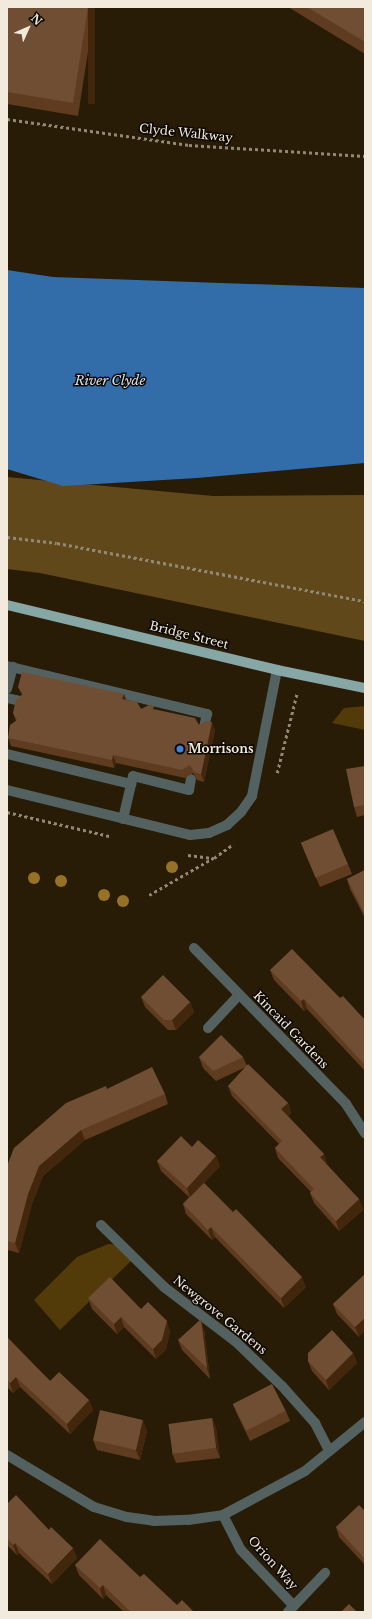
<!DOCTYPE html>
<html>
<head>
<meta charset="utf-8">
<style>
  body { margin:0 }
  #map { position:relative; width:372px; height:1619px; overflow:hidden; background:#281c06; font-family:"Libre Baskerville",serif }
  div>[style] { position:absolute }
  .green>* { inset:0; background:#523b09 }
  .forest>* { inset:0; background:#60481b }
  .water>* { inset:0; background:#326ca9 }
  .path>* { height:2.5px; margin-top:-1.25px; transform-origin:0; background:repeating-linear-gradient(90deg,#928876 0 3px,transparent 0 6px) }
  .lane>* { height:10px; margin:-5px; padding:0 5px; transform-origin:5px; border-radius:5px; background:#536261 }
  .street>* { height:10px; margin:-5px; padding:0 5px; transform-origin:5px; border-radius:5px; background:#536261 }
  .primary>* { height:10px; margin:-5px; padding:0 5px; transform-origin:5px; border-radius:5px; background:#87a6a6 }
  .trees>* { width:12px; height:12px; margin:-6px; border-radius:50%; background:#967126 }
  .wall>* { inset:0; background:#5f3b1f }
  .shaded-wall>* { inset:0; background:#42270d; transform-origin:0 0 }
  .building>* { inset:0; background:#6f4e34; transform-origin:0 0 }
  .dots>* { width:11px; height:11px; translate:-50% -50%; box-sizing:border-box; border:2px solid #0d0802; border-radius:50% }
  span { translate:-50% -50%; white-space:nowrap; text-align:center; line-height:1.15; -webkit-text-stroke:3px #0d0802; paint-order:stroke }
  .street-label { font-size:12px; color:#f2eadc }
  .poi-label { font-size:12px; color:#f2eadc; font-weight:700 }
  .left { translate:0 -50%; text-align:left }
  .water-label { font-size:13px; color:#d3e2f4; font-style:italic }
  .frame { position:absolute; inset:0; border:8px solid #f2eadc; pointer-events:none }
  .north { position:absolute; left:8px; top:8px; width:40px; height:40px; -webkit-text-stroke:3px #0d0802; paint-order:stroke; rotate:45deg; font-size:11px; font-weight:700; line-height:16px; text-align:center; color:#f2eadc }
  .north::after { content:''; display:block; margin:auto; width:14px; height:18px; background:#f2eadc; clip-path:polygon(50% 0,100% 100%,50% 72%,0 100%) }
</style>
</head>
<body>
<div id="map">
  <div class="green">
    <div style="clip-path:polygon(365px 706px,365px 730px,332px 723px,344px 708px)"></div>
    <div style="clip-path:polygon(108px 1244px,122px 1245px,133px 1259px,60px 1330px,34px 1300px,77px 1257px)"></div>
  </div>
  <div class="forest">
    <div style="clip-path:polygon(7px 477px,213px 496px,365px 495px,365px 641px,40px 573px,7px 569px)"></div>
  </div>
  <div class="water">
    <div style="clip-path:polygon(7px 270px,53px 277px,365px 288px,365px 463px,197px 478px,63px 486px,7px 469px)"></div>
  </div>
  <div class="path">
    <div style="left:7px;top:119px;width:184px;rotate:8.1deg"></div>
    <div style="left:189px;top:145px;width:176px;rotate:3.6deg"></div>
    <div style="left:7px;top:537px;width:50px;rotate:6.8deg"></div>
    <div style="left:57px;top:543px;width:313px;rotate:10.7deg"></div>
    <div style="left:277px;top:773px;width:82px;rotate:-76deg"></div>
    <div style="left:7px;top:812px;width:105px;rotate:13.2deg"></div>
    <div style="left:188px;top:855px;width:26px;rotate:7deg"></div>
    <div style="left:214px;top:858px;width:24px;rotate:-36deg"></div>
    <div style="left:149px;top:895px;width:74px;rotate:-30deg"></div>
  </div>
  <div class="lane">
    <div style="left:7px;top:666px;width:206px;rotate:13.5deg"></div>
    <div style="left:207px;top:714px;width:13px;rotate:103deg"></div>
    <div style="left:7px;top:689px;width:23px;rotate:-75deg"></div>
    <div style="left:7px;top:698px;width:13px;rotate:13deg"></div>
    <div style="left:7px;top:754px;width:128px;rotate:13.6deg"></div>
    <div style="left:7px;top:790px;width:188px;rotate:13.8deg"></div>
    <div style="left:190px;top:835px;width:19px;rotate:-6deg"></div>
    <div style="left:209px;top:833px;width:20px;rotate:-24deg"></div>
    <div style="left:227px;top:825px;width:19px;rotate:-43deg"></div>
    <div style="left:241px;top:812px;width:19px;rotate:-55deg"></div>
    <div style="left:252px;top:796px;width:128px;rotate:-78.8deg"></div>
    <div style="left:123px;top:819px;width:44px;rotate:-76.9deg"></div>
    <div style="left:133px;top:776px;width:58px;rotate:14deg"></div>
    <div style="left:189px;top:790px;width:11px;rotate:-80deg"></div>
    <div style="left:208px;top:1028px;width:45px;rotate:-46.8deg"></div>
  </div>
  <div class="street">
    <div style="left:194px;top:948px;width:218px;rotate:45.7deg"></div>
    <div style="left:346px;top:1104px;width:35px;rotate:57deg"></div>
    <div style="left:101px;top:1225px;width:88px;rotate:44.5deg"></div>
    <div style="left:164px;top:1287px;width:89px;rotate:37.3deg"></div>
    <div style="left:235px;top:1341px;width:65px;rotate:43.8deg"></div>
    <div style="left:282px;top:1386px;width:50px;rotate:48.3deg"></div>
    <div style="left:315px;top:1423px;width:30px;rotate:63deg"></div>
    <div style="left:7px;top:1455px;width:101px;rotate:30.9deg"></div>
    <div style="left:94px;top:1507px;width:34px;rotate:17deg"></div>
    <div style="left:127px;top:1517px;width:27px;rotate:8deg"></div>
    <div style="left:154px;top:1521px;width:34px;rotate:-2deg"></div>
    <div style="left:188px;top:1520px;width:35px;rotate:-8deg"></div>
    <div style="left:223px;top:1515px;width:93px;rotate:-28.2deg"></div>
    <div style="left:305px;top:1471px;width:77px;rotate:-39.2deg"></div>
    <div style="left:223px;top:1515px;width:39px;rotate:63deg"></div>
    <div style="left:241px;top:1550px;width:77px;rotate:46.6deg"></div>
    <div style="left:288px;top:1612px;width:54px;rotate:-46.5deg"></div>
  </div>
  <div class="primary">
    <div style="left:7px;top:605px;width:278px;rotate:13.5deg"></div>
    <div style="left:277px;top:670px;width:90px;rotate:11.6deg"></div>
  </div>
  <div class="trees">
    <div style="left:172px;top:867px"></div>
    <div style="left:34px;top:878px"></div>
    <div style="left:61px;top:881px"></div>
    <div style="left:104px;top:895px"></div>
    <div style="left:123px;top:901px"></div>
  </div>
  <div class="wall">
    <div style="clip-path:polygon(7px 7px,95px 7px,78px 116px,7px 104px)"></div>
    <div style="clip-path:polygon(288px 7px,365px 7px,365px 54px)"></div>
    <div style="clip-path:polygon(18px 687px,124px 694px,126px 700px,141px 709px,155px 710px,199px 725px,215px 730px,204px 782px,197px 780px,193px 773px,185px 778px,116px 763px,114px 768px,11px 746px,8px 738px,16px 721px,13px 713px,22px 695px)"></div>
    <div style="clip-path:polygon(365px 766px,365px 815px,357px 817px,354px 807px)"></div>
    <div style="clip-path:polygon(301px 842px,348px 864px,352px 874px,320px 887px,305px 852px)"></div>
    <div style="clip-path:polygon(365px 870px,365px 918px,350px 889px,347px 879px)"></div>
    <div style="clip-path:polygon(270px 970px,340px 998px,365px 1020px,365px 1071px,307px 1009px,304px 1011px,274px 980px)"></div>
    <div style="clip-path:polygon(141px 997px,190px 1002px,194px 1012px,176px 1030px,168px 1030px,145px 1007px)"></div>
    <div style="clip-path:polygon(199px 1057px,243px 1057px,247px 1066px,288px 1103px,291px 1113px,288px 1116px,324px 1154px,327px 1164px,326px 1165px,359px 1199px,363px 1210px,339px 1231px,314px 1203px,310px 1193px,311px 1192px,278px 1158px,275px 1148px,279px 1144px,232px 1096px,228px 1086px,246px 1067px,216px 1081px,203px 1068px)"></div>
    <div style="clip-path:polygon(107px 1089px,165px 1094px,168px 1104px,85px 1140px,43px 1176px,32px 1204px,19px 1253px,7px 1250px,7px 1166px)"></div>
    <div style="clip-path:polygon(192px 1147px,220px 1166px,204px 1183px,306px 1287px,284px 1308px,215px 1237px,212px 1240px,186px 1214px,183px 1204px,189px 1197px,161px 1171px,157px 1161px)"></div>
    <div style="clip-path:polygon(365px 1274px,359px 1337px,337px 1314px,333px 1304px)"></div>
    <div style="clip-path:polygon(88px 1298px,141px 1309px,170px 1331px,166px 1350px,156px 1359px,124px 1327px,117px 1334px,92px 1309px)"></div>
    <div style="clip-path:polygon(204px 1329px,210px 1379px,182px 1350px,178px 1340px)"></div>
    <div style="clip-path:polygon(7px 1337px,50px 1381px,89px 1400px,93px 1410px,70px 1434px,20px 1387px,13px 1393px,7px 1387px)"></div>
    <div style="clip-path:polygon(353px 1353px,357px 1363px,329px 1390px,312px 1371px,308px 1361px)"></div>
    <div style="clip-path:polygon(233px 1404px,286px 1411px,290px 1421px,250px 1441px,237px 1414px)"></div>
    <div style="clip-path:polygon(212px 1418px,216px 1428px,220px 1458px,176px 1463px,172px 1453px)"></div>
    <div style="clip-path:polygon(147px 1431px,140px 1460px,97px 1450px,93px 1440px)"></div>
    <div style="clip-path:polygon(7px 1504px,49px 1530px,73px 1548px,77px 1558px,52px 1584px,19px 1553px,17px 1555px,7px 1545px)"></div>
    <div style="clip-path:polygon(365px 1511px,365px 1565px,339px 1537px,336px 1527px)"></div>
    <div style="clip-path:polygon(75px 1565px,140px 1577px,177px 1605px,194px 1612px,124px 1612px,106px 1595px,103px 1599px,79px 1575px)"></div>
  </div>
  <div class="shaded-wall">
    <div style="left:88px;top:7px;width:7px;height:97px"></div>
    <div style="clip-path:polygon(124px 694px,127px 702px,122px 699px)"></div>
    <div style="clip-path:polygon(212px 722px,215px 730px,204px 782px,201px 774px)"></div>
    <div style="clip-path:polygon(113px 755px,116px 763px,114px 768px,112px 760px)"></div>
    <div style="clip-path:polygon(304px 999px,307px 1009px,304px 1011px,301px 1001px)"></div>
    <div style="clip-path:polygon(190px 1002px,194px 1012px,176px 1030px,172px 1020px)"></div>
    <div style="clip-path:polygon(288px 1103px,291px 1113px,285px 1119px,281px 1109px)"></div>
    <div style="clip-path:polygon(81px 1130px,85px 1140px,43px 1176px,32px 1204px,19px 1253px,15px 1243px,28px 1194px,39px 1166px)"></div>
    <div style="clip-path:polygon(324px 1154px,327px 1164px,323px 1168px,320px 1157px)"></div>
    <div style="clip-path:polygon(216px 1156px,220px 1166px,190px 1198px,187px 1188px)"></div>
    <div style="clip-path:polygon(359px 1199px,363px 1210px,339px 1231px,336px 1221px)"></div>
    <div style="clip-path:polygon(211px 1227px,215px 1237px,212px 1240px,208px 1230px)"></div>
    <div style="clip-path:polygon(302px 1277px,306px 1287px,284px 1308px,281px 1298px)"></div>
    <div style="clip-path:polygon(121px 1317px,124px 1327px,117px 1334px,114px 1324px)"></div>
    <div style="clip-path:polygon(365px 1318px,365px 1331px,359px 1337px,355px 1327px)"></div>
    <div style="clip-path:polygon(201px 1319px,204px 1329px,210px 1379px,207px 1368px)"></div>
    <div style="clip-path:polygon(167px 1321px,170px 1331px,166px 1350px,156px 1359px,153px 1349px)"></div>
    <div style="clip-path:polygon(353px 1353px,357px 1363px,329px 1390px,326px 1380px)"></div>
    <div style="clip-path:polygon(16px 1377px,20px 1387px,13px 1393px,10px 1383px)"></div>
    <div style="clip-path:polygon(89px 1400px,93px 1410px,70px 1434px,67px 1424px)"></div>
    <div style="clip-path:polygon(212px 1418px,216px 1428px,220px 1458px,216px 1448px)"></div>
    <div style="clip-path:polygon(143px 1420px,147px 1431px,140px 1460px,136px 1450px)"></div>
    <div style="clip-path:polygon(15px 1543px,19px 1553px,17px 1555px,13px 1545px)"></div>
    <div style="clip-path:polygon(73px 1548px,77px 1558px,52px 1584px,48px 1574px)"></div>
    <div style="clip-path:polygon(103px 1585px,106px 1595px,103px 1599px,100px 1588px)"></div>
  </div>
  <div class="building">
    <div style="clip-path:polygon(7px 7px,88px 7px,73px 103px,7px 92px)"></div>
    <div style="clip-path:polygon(307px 7px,365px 7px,365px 42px)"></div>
    <div style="clip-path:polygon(22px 672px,124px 694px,122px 699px,137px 702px,141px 709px,149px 705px,154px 706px,153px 709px,195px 718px,199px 725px,207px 721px,212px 722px,201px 774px,194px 772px,190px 765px,182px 770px,113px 755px,112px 760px,8px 738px,10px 725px,17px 720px,13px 713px,16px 699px,23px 694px,18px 687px)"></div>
    <div style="clip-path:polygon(365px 766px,365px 805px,354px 807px,346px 769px)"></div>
    <div style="left:333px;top:829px;width:38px;height:35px;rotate:67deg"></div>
    <div style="clip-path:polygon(365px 870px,365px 915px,347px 879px)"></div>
    <div style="clip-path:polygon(292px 949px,340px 998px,343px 996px,365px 1020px,365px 1065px,304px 999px,301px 1001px,270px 970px)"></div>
    <div style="clip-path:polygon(163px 975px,190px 1002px,172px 1020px,164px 1020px,141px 997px)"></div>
    <div style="clip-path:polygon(221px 1035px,243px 1057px,213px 1071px,199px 1057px)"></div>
    <div style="clip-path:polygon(248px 1064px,288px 1103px,281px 1109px,324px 1154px,320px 1157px,359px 1199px,336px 1221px,310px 1193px,314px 1189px,275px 1148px,282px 1141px,228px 1086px)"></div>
    <div style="clip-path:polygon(152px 1067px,165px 1094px,81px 1130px,39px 1166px,28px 1194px,15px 1243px,7px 1241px,7px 1166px,14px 1148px,66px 1103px,106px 1086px,107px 1089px)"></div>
    <div style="clip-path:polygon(181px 1136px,192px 1147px,198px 1140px,216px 1156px,187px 1188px,157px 1161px)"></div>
    <div style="clip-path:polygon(204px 1183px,233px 1212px,236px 1209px,302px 1277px,281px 1298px,211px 1227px,208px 1230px,183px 1204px)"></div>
    <div style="clip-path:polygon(365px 1274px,365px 1318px,355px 1327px,333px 1304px)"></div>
    <div style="clip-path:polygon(110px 1277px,141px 1309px,148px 1302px,167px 1321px,162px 1340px,153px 1349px,121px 1317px,114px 1324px,88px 1298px)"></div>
    <div style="clip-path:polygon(201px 1319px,207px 1368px,178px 1340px)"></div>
    <div style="clip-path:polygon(332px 1330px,353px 1353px,326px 1380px,308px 1361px,308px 1353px)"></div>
    <div style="clip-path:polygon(7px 1337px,50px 1381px,59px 1372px,89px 1400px,67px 1424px,16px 1377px,10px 1383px,7px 1380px)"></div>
    <div style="left:272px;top:1384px;width:30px;height:44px;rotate:63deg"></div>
    <div style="left:100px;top:1410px;width:44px;height:31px;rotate:13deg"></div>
    <div style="left:212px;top:1418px;width:30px;height:44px;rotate:82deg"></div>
    <div style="clip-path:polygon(16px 1495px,49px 1530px,51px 1527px,73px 1548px,48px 1574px,15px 1543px,13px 1545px,7px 1538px,7px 1504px)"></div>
    <div style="clip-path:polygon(359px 1505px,365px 1511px,365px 1559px,336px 1527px)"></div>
    <div style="clip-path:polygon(100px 1539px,140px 1577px,144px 1574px,177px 1605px,182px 1600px,194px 1612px,131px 1612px,103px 1585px,100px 1588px,75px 1565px)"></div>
    <div style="clip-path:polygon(349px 1604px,357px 1612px,341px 1612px)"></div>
  </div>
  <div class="dots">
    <div style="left:180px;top:749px;background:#3f7fe0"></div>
  </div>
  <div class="street-label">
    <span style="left:186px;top:133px;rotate:6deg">Clyde Walkway</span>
    <span style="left:189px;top:635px;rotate:14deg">Bridge Street</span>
    <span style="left:291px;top:1030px;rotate:46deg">Kincaid Gardens</span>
    <span style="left:220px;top:1315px;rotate:39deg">Newgrove Gardens</span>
    <span style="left:273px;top:1563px;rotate:48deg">Orion Way</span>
  </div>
  <div class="poi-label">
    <span class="left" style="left:188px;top:749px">Morrisons</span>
  </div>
  <div class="water-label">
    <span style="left:110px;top:381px">River Clyde</span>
  </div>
  <div class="frame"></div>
  <div class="north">N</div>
</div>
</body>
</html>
